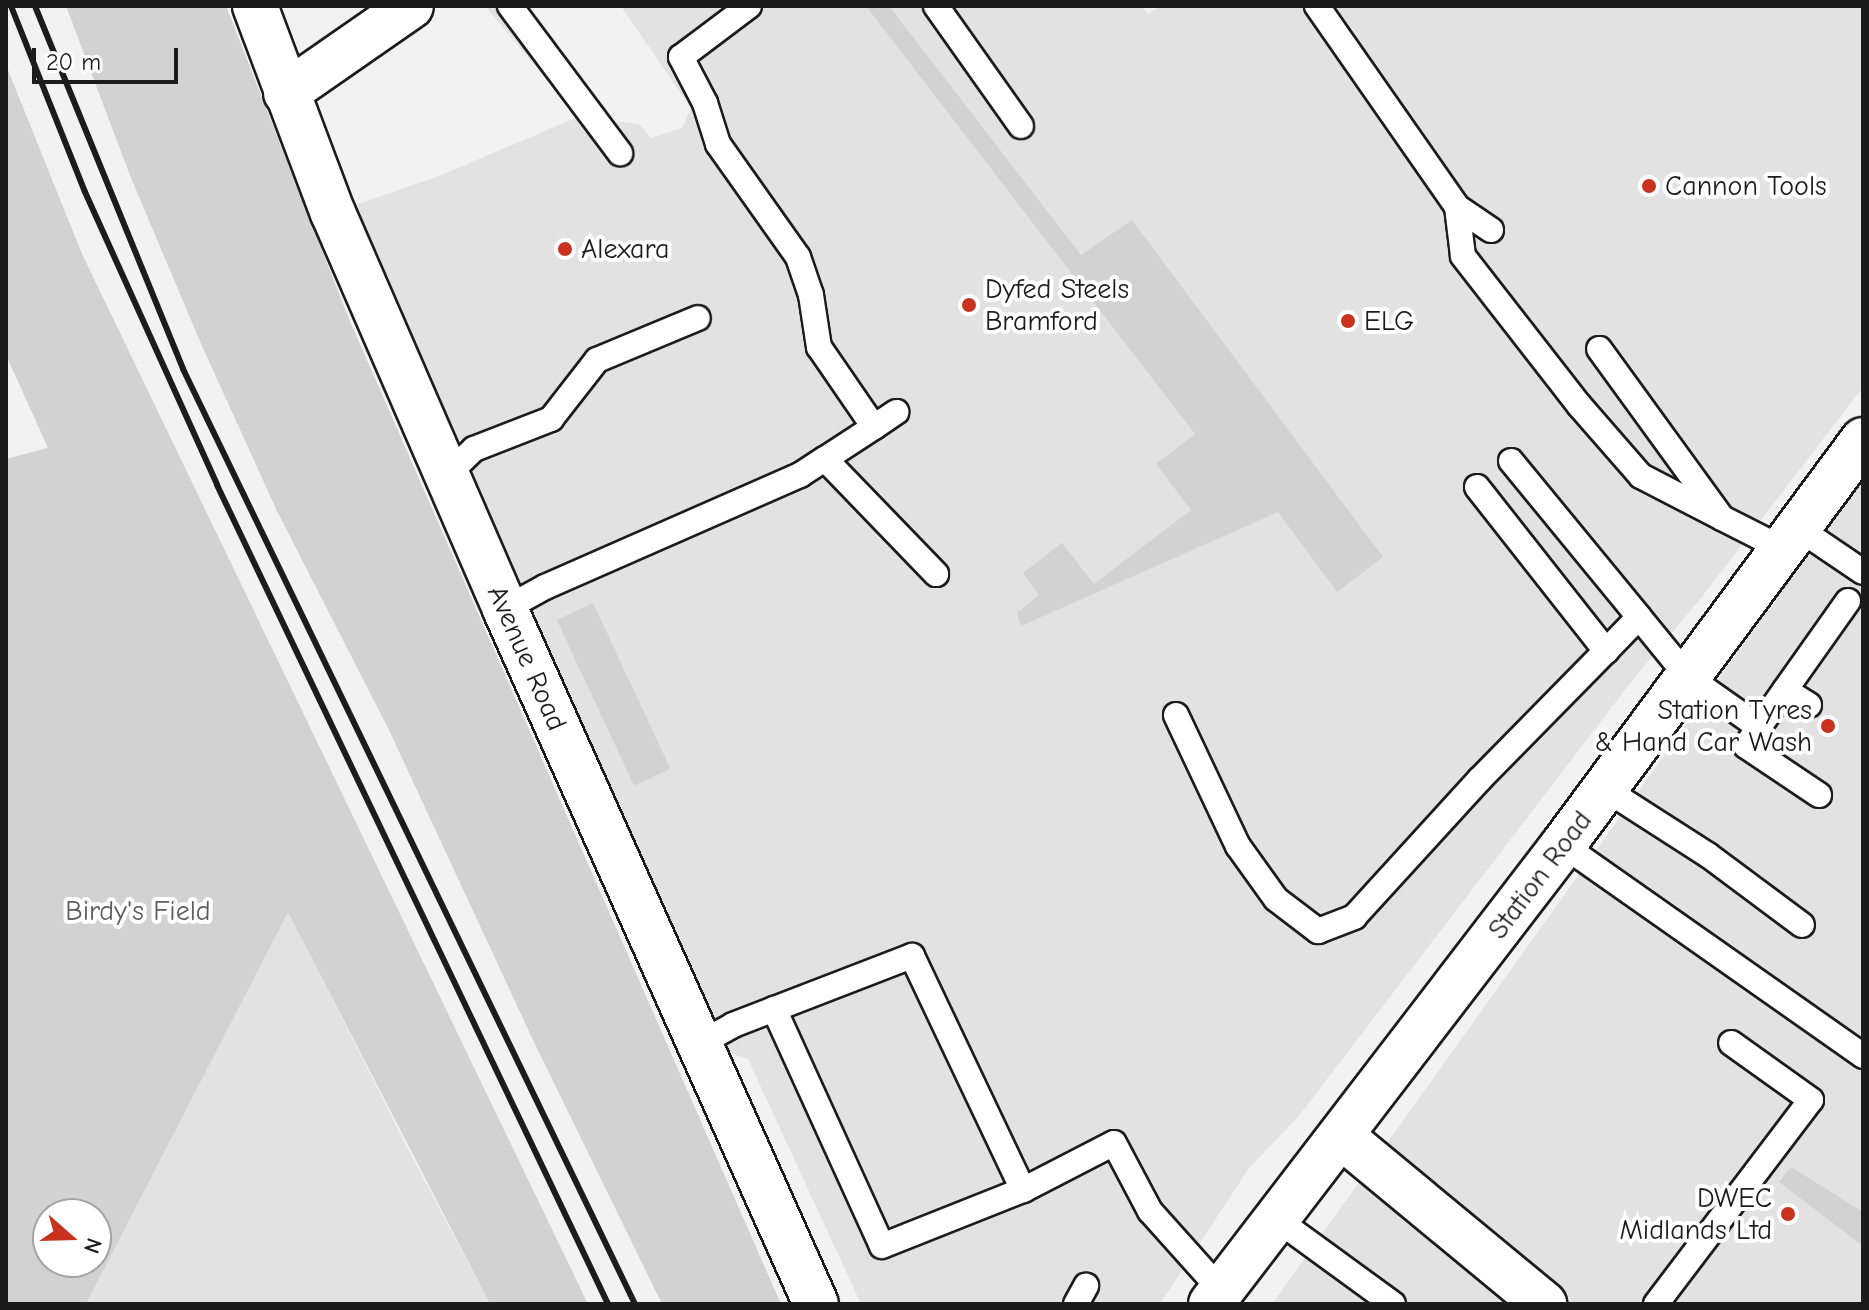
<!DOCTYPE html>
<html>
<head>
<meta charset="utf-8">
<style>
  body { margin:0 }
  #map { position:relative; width:1869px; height:1310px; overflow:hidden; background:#f2f2f2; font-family:"Comic Neue",sans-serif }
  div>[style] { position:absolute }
  .built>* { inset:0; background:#e2e2e2 }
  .green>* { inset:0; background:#d2d2d2; transform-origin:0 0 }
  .roads { filter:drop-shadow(2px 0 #1c1c1c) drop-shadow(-2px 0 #1c1c1c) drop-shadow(0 2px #1c1c1c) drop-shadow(0 -2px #1c1c1c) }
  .lane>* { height:24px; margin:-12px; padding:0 12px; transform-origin:12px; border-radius:12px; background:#fff }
  .street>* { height:44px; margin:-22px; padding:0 22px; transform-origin:22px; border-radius:22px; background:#fff }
  .secondary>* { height:44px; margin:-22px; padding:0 22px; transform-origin:22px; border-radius:22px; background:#fff }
  .rail>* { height:6px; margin:-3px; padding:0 3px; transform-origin:3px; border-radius:3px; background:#1c1c1c }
  .dots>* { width:22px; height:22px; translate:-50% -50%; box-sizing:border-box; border:4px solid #fff; border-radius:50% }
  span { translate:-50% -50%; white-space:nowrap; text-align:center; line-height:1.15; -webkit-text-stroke:8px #fff; paint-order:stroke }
  .poi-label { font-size:28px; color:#1c1c1c }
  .left { translate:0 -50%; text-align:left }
  .right { translate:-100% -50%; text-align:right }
  .street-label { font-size:28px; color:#1c1c1c }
  .park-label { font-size:28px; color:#5c5c5c }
  .frame { position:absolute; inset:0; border:8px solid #1c1c1c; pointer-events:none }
  .north { position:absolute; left:32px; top:1198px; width:80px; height:80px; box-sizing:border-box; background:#fff; border:2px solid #a4a4a4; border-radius:50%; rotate:110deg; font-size:22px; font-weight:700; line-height:32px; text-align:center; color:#1c1c1c }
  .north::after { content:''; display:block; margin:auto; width:28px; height:36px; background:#c8321e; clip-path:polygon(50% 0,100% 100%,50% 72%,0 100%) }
  .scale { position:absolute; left:32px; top:48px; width:146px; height:36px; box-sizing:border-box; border:4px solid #1c1c1c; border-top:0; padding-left:10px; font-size:24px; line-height:28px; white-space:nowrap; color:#1c1c1c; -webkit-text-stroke:6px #fff; paint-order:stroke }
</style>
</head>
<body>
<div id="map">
  <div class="built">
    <div style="clip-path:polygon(485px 6px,529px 6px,613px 121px,639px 124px,651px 138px,682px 128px,691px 108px,621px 6px,1142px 6px,1148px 14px,1161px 6px,1863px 6px,1863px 387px,1701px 598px,1631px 682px,1298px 1117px,1249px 1168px,1160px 1304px,861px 1304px,748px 1059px,701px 1043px,333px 213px,439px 176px,578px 117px)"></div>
    <div style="clip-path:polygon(1863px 477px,1863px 1304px,1272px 1304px)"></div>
    <div style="clip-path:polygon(288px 911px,410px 1153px,490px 1304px,86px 1304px)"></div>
  </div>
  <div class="green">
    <div style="clip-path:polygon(66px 6px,226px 6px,349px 319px,781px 1304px,662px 1304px,532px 1038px,389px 730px,277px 511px,202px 346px,131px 178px)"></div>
    <div style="clip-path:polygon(866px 6px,889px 6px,1081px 255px,1132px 220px,1383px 557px,1337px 592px,1278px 512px,1021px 626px,1017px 613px,1039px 595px,1023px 573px,1062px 543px,1094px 584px,1191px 510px,1156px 464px,1195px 434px)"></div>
    <div style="clip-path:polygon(evenodd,6px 65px,82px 254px,588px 1304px,490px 1304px,288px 912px,86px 1304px,6px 1304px,6px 459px,48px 448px,6px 355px,6px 65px,96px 1214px,96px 1262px,48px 1262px,48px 1214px,96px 1214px)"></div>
    <div style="left:593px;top:603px;width:183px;height:40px;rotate:65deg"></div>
    <div style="clip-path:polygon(1791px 1167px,1863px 1212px,1863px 1246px,1779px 1182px)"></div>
  </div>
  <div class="roads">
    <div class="lane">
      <div style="left:510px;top:6px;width:184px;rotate:53.2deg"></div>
      <div style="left:749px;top:6px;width:85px;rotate:143.1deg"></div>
      <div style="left:681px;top:57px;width:52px;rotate:62.4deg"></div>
      <div style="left:705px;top:103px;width:43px;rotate:72.4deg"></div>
      <div style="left:718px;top:144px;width:138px;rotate:54.7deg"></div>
      <div style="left:798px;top:257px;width:40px;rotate:71.1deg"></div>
      <div style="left:811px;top:295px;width:53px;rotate:81.3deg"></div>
      <div style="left:819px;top:347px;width:97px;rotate:55.5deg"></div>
      <div style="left:874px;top:427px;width:27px;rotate:-34deg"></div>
      <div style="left:936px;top:6px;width:147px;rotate:54.7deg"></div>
      <div style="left:1317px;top:6px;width:245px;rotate:55.1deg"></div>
      <div style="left:1491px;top:230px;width:41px;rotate:-145.9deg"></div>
      <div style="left:1457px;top:207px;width:49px;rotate:83deg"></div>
      <div style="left:1463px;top:256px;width:189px;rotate:52.1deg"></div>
      <div style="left:1579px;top:405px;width:94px;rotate:48.9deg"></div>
      <div style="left:1641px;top:476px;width:91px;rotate:27.4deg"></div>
      <div style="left:1722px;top:518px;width:209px;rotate:-126deg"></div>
      <div style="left:874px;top:427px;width:59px;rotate:146.9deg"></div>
      <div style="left:825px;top:459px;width:160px;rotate:46deg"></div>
      <div style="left:1511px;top:461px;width:202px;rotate:50.6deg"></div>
      <div style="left:446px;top:476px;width:39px;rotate:-44deg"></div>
      <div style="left:474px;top:449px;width:83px;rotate:-21.3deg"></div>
      <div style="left:551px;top:419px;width:75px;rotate:-52.1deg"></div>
      <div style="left:597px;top:360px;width:109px;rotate:-22.6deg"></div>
      <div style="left:1477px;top:487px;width:209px;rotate:51.8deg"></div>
      <div style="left:1606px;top:651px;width:47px;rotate:-45.9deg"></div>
      <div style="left:1639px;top:617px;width:77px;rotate:50.8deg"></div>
      <div style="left:1688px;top:677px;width:87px;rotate:35.2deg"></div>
      <div style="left:1759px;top:727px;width:45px;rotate:-54.9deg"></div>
      <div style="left:1722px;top:518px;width:68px;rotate:26.9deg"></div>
      <div style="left:1798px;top:528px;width:78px;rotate:34.1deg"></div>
      <div style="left:505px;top:609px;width:46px;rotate:-28.8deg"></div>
      <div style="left:545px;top:587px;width:279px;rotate:-23.7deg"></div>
      <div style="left:800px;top:475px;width:30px;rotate:-33deg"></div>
      <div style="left:1809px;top:705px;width:28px;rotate:-148deg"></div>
      <div style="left:1785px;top:690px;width:109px;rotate:-54.7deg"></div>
      <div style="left:1176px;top:715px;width:145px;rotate:64.7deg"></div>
      <div style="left:1238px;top:846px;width:65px;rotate:54.4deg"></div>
      <div style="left:1276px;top:899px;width:53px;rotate:37.3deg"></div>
      <div style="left:1318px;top:931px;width:39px;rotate:-21deg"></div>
      <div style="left:1354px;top:917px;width:187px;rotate:-47.6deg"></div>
      <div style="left:1480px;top:779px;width:180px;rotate:-45.5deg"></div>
      <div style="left:1759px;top:727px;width:23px;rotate:124deg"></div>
      <div style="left:1746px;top:746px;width:88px;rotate:33.9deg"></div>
      <div style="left:1605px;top:789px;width:122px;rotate:32.7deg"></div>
      <div style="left:1708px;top:855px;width:117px;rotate:36.7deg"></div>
      <div style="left:1563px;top:845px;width:367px;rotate:35.1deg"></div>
      <div style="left:774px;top:1009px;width:260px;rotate:65.5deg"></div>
      <div style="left:882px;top:1246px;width:152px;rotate:-21.7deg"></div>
      <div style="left:701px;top:1043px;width:37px;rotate:-29deg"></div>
      <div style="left:733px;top:1025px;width:192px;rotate:-21.1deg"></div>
      <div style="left:912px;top:956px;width:259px;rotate:64.6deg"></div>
      <div style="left:1023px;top:1190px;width:102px;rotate:-27.3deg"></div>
      <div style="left:1114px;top:1143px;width:77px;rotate:62.1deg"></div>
      <div style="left:1150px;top:1211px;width:106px;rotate:48.1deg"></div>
      <div style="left:1275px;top:1218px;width:146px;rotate:36.1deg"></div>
      <div style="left:1076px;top:1304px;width:21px;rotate:-61deg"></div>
      <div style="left:1656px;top:1304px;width:256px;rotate:-52.8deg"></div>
      <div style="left:1811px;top:1100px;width:98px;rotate:-144.5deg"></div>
    </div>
    <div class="street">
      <div style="left:255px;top:6px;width:221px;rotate:69.4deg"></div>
      <div style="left:333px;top:213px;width:432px;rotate:66.5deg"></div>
      <div style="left:505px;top:609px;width:761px;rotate:65.89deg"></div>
      <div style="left:286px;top:93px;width:152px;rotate:-34.8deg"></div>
      <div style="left:1341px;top:1136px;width:264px;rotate:39.6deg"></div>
    </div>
    <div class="secondary">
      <div style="left:1211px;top:1304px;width:578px;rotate:-52.52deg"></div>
      <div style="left:1563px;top:845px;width:504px;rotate:-53.47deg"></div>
    </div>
  </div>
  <div class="rail">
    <div style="left:11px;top:6px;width:200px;rotate:68.3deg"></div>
    <div style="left:85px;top:192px;width:321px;rotate:65.7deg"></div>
    <div style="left:217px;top:485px;width:908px;rotate:64.48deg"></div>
    <div style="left:35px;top:6px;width:392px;rotate:67.8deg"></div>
    <div style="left:183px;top:369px;width:1039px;rotate:64.2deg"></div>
  </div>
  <div class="dots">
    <div style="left:1649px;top:186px;background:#c8321e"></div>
    <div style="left:565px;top:249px;background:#c8321e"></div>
    <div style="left:969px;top:305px;background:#c8321e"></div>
    <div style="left:1348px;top:321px;background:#c8321e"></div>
    <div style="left:1828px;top:726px;background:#c8321e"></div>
    <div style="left:1788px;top:1214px;background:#c8321e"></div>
  </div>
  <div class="poi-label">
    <span class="left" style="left:1665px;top:186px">Cannon Tools</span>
    <span class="left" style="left:581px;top:249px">Alexara</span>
    <span class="left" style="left:985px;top:305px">Dyfed Steels<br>Bramford</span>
    <span class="left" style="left:1364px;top:321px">ELG</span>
    <span class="right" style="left:1812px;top:726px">Station Tyres<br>&amp; Hand Car Wash</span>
    <span class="right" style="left:1772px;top:1214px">DWEC<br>Midlands Ltd</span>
  </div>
  <div class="street-label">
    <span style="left:527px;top:658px;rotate:66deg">Avenue Road</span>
    <span style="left:1540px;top:875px;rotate:-53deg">Station Road</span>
  </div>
  <div class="park-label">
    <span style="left:138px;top:911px">Birdy's Field</span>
  </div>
  <div class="frame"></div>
  <div class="north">N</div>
  <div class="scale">20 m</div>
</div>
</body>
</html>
